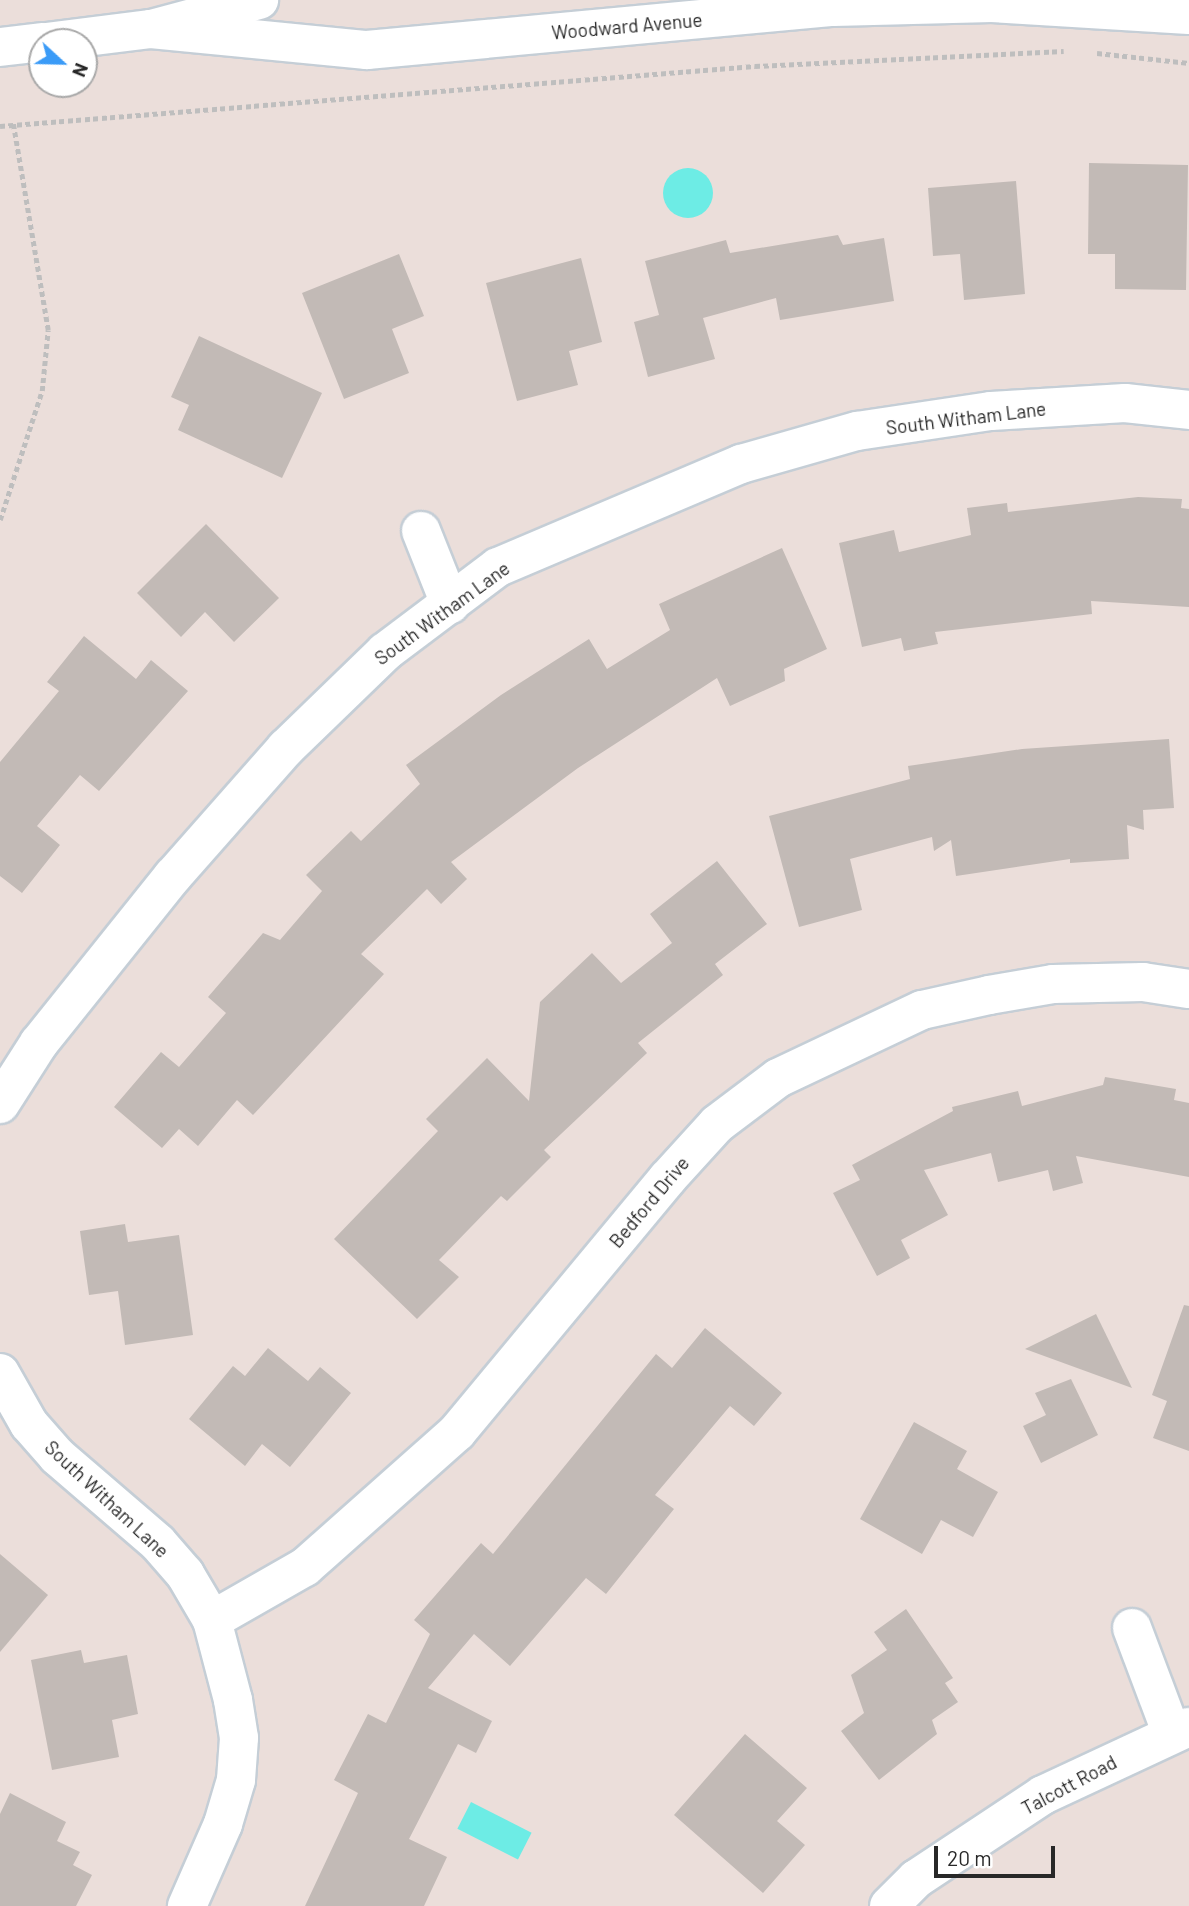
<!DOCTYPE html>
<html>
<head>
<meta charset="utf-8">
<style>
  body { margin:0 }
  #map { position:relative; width:1189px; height:1906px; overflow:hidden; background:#ebdeda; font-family:Barlow,sans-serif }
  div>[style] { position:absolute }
  .water>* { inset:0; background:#6dece5; transform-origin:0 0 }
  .round { border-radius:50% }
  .building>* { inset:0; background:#c2bab6 }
  .path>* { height:4.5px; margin-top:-2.25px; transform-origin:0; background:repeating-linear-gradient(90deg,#bebebe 0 5px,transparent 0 8.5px) }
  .roads { filter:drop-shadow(2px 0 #c5ced6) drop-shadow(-2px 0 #c5ced6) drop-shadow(0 2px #c5ced6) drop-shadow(0 -2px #c5ced6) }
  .street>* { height:38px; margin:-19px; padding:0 19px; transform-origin:19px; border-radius:19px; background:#fff }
  .secondary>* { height:38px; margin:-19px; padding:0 19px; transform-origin:19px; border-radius:19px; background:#fff }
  span { translate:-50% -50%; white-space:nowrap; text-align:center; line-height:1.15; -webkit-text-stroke:7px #fff; paint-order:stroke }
  .street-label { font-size:19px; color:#282828 }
  .north { position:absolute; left:28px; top:28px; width:70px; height:70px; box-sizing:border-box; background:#fff; border:2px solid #a9a9a9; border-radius:50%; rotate:112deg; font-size:19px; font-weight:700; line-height:28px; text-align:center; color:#282828 }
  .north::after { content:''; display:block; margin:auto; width:24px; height:32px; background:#3b9bf7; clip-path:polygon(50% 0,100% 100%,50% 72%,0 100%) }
  .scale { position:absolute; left:934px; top:1846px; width:121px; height:32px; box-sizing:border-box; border:4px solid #282828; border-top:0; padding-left:9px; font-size:21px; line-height:24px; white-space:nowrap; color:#282828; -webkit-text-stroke:5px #fff; paint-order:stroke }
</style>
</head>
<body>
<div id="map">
  <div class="water">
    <div class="round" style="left:663px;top:168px;width:50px;height:50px"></div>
    <div style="left:471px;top:1802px;width:68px;height:30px;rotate:27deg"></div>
  </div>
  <div class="building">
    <div style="clip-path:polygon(1089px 163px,1188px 165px,1186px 290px,1115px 289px,1115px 254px,1088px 254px)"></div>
    <div style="clip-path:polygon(1016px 181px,1025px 294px,964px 300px,960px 254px,933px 256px,928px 188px)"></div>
    <div style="clip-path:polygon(838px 235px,843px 245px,884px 238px,894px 301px,780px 320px,776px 298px,703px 318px,715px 359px,648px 377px,634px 322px,659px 315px,645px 261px,726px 240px,730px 253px)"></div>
    <div style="clip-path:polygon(399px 254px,424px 316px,392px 329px,409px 373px,344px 399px,302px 293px)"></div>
    <div style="clip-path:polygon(581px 258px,602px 342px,569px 351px,578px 385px,517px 401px,486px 283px)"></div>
    <div style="clip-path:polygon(199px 336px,322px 393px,282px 478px,178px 430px,189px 405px,171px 397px)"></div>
    <div style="clip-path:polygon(1138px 497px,1182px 499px,1181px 508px,1189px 509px,1189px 607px,1091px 601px,1092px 614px,935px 632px,938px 644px,904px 651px,901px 638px,862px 647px,839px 543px,894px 530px,899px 552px,971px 535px,967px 508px,1007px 503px,1008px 512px)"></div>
    <div style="clip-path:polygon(206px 524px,279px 598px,234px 642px,205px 612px,181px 637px,137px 593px)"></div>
    <div style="clip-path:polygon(782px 548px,827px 649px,784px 669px,785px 681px,730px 706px,717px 678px,578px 768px,451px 862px,467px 879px,441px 904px,427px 889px,361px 954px,384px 974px,253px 1115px,237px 1100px,198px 1146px,179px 1129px,162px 1148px,114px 1107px,161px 1052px,179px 1067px,226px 1013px,208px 997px,263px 933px,280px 940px,322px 891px,306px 875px,351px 831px,361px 841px,420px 784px,406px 765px,501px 695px,589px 639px,607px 669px,670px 630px,659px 604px)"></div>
    <div style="clip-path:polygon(84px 636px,136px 679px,151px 660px,188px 691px,99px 791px,80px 775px,37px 826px,60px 845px,22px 893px,0 876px,0 762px,59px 691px,47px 682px)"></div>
    <div style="clip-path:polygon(1169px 739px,1174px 808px,1143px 810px,1144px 830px,1127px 825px,1129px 859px,1070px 863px,1070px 859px,956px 876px,951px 840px,934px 851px,932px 837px,850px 859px,862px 910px,799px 927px,769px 816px,910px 779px,908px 766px,1022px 749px)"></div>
    <div style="clip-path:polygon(717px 861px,767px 924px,715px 964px,723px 975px,638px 1043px,647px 1053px,544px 1150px,551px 1157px,507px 1201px,501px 1196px,439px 1260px,459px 1277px,417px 1319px,334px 1239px,438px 1131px,426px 1119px,487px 1058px,529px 1101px,540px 1002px,592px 953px,621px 983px,672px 943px,650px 914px)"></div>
    <div style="clip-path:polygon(1105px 1077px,1176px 1089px,1174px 1100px,1189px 1103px,1189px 1177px,1076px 1156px,1083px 1183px,1053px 1191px,1048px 1170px,998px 1182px,991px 1153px,924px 1170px,948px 1215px,901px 1240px,910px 1258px,877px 1276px,833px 1193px,860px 1180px,852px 1165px,953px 1111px,952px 1107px,1018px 1091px,1022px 1106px,1103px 1085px)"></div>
    <div style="clip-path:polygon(125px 1224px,128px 1242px,179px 1235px,193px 1335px,125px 1345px,118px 1291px,89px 1295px,80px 1231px)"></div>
    <div style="clip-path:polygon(1184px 1305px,1189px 1306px,1189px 1451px,1153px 1438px,1167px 1401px,1152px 1395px)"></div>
    <div style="clip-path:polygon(1096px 1314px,1132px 1388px,1025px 1349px)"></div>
    <div style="clip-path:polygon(705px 1328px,782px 1393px,754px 1426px,730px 1406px,655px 1495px,674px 1509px,606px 1594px,586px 1578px,510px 1666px,474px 1634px,428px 1688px,492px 1721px,476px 1753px,458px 1744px,409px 1839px,447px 1857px,424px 1906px,305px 1906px,358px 1793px,334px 1780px,368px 1714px,386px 1723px,430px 1634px,414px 1620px,481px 1543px,493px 1554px,656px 1354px,672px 1368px)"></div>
    <div style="clip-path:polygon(268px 1348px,308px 1381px,320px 1367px,351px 1393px,290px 1467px,262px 1444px,245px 1466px,189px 1419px,233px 1366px,245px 1376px)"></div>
    <div style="clip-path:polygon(1071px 1379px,1098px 1435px,1041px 1463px,1023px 1426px,1046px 1415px,1035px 1393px)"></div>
    <div style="clip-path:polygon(914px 1422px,967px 1451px,957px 1469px,998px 1492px,973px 1537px,941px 1520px,922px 1554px,860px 1519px)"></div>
    <div style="clip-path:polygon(0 1554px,48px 1595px,0 1652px)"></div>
    <div style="clip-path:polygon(906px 1609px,953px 1678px,945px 1683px,958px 1702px,932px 1720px,937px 1734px,879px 1780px,841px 1731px,864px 1713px,851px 1675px,887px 1650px,874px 1632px)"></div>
    <div style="clip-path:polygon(81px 1650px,84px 1663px,127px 1655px,138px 1714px,112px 1720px,119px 1757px,52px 1770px,31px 1660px)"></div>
    <div style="clip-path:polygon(745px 1734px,807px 1788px,777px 1821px,805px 1845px,763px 1893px,674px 1815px)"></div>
    <div style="clip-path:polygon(10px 1793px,66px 1822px,57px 1841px,80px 1852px,73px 1865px,92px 1875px,76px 1906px,0 1906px,0 1814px)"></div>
  </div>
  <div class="path">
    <div style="left:1097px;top:53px;width:93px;rotate:6.2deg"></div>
    <div style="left:0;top:126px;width:757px;rotate:-4.54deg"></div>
    <div style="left:755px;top:66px;width:309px;rotate:-2.8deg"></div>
    <div style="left:0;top:520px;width:136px;rotate:-72deg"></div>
    <div style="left:42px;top:391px;width:61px;rotate:-84.4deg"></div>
    <div style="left:48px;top:330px;width:209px;rotate:-99.6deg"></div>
  </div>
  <div class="roads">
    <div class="street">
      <div style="left:421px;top:531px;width:79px;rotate:68.3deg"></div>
      <div style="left:0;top:1104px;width:72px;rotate:-57.4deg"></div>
      <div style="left:39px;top:1043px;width:214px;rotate:-51.3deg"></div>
      <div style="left:173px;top:876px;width:171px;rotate:-48.6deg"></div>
      <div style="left:286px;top:748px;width:138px;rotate:-44.1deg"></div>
      <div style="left:385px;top:652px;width:141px;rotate:-37deg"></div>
      <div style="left:498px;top:567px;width:264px;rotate:-23deg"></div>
      <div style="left:741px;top:464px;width:121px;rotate:-15.9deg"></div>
      <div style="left:857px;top:431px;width:135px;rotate:-8.5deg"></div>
      <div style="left:991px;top:411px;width:134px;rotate:-3.4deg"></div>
      <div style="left:1125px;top:403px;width:64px;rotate:6.2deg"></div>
      <div style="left:0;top:1373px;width:59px;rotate:60.4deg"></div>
      <div style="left:29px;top:1424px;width:43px;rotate:48.8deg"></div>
      <div style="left:57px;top:1456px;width:133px;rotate:40.7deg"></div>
      <div style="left:158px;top:1543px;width:41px;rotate:48.9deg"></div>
      <div style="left:185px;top:1574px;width:53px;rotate:59.6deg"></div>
      <div style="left:212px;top:1620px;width:83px;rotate:75.3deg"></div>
      <div style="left:233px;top:1700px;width:38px;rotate:81deg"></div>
      <div style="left:239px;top:1738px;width:42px;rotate:94.1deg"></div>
      <div style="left:236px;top:1780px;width:46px;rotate:106.5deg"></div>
      <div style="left:223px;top:1824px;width:90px;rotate:113.7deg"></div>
      <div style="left:212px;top:1620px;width:107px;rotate:-29.7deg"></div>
      <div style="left:305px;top:1567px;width:203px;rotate:-41.6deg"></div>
      <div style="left:457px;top:1432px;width:329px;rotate:-50.3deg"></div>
      <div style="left:667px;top:1179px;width:74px;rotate:-47.7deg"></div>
      <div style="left:717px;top:1124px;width:76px;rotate:-37deg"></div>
      <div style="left:778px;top:1078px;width:159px;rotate:-25.3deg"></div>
      <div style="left:922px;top:1010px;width:69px;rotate:-12.6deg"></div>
      <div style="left:989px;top:995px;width:65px;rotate:-9.8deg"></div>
      <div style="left:1053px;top:984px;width:90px;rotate:-1.3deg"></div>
      <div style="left:1143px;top:982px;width:47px;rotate:8.7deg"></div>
      <div style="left:1132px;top:1628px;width:111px;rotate:69.4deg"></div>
      <div style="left:889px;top:1906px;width:38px;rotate:-45deg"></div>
      <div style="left:916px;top:1879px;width:152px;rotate:-33.5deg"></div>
      <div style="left:1043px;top:1795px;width:161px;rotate:-25deg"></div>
    </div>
    <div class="secondary">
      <div style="left:151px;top:29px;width:217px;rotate:5.6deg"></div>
      <div style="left:367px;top:50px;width:468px;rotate:-5.3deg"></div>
      <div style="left:833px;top:7px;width:159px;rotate:-1.4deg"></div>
      <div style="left:992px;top:3px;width:197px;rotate:3.5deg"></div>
      <div style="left:46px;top:42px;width:106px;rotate:-7.1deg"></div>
      <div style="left:151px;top:29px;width:112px;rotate:-15deg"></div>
      <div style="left:0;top:47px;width:42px;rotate:-6.8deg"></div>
    </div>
  </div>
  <div class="street-label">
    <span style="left:627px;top:26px;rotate:-5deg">Woodward Avenue</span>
    <span style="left:966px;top:418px;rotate:-7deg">South Witham Lane</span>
    <span style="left:442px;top:613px;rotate:-36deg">South Witham Lane</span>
    <span style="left:649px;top:1202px;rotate:-50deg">Bedford Drive</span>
    <span style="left:107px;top:1499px;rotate:43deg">South Witham Lane</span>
    <span style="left:1069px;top:1785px;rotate:-28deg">Talcott Road</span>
  </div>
  <div class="north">N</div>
  <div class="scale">20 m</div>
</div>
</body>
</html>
